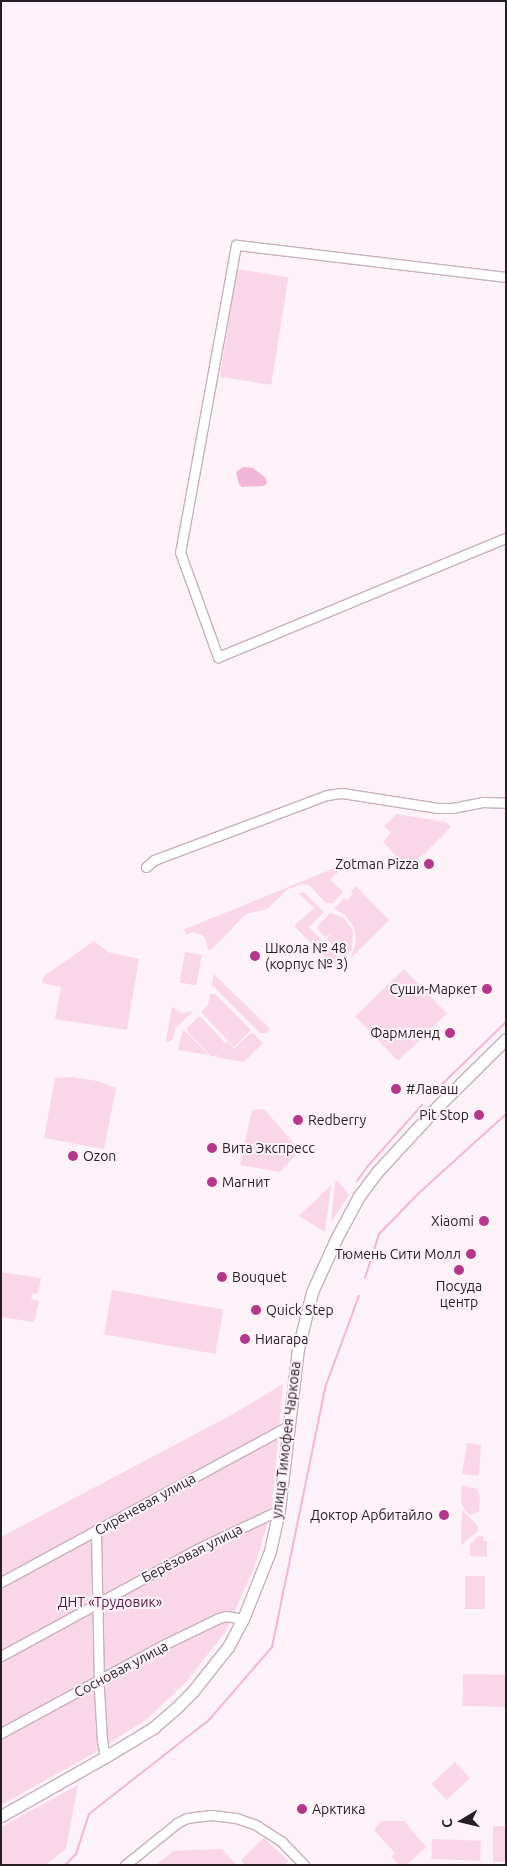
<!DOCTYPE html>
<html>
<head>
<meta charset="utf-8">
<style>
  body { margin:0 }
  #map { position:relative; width:507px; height:1866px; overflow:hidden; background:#fcf2f8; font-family:Ubuntu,sans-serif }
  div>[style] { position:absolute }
  .green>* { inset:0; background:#f9d7e9; transform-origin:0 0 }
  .water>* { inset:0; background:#f2b7d8 }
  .stream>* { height:2px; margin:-1px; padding:0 1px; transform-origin:1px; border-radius:1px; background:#f2b7d8 }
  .roads { filter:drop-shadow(1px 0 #c7b0bc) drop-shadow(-1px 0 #c7b0bc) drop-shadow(0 1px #c7b0bc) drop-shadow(0 -1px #c7b0bc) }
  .minor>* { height:9px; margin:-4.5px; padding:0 4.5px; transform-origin:4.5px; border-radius:4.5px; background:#fff }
  .major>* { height:11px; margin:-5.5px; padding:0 5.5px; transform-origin:5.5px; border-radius:5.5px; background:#fff }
  .dots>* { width:14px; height:14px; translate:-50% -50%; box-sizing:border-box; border:2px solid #fcf2f8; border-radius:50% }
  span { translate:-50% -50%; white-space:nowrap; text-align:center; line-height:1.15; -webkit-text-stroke:4px #fcf2f8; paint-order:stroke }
  .poi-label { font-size:14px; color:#271e23 }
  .right { translate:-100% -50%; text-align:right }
  .left { translate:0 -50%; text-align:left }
  .street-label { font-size:14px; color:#271e23 }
  .park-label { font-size:14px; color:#591642 }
  .frame { position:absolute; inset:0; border:2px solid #271e23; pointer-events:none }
  .north { position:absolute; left:437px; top:1796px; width:50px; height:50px; -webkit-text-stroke:4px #fcf2f8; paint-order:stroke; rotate:261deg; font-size:14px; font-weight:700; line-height:20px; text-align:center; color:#271e23 }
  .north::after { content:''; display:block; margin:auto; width:18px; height:22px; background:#271e23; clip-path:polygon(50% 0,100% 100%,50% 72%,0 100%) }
</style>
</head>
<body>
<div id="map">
  <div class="green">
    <div style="left:237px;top:269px;width:52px;height:109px;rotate:9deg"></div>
    <div style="clip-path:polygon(397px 814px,446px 822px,451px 827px,409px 869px,383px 842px,391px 833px,384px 826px)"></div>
    <div style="clip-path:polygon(337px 867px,340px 870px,330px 880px,343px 892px,333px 903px,326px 903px,309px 885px,302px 884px,288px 889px,267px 909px,246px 914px,211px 950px,208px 950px,206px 940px,202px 935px,193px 932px,185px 935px,185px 931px,183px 930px)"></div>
    <div style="clip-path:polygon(356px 886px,389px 920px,350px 959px,356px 942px,354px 927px,345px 915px,334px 909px,344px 898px,347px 900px,353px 894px,351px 891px)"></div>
    <div style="clip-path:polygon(304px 892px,324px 912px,309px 927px,337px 956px,337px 962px,333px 965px,294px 926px,314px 908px,298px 893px)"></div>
    <div style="clip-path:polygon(330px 913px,344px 918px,353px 931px,352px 949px,345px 957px,339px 951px,344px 946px,342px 945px,338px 950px,327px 939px,331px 934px,325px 937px,318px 929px,318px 926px)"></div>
    <div style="clip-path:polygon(94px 941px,108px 952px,139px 959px,127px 1030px,55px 1019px,61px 987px,42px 983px,44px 976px)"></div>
    <div style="left:185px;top:952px;width:17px;height:31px;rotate:10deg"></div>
    <div style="left:404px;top:969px;width:62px;height:68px;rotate:46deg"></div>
    <div style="clip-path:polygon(214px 974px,270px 1029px,266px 1033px,260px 1033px,212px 985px)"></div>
    <div style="clip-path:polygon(210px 994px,215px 994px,251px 1030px,234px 1047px,201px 1012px,208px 1005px)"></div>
    <div style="clip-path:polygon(172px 1007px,182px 1013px,194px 1010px,175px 1029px,173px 1039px,169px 1042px,166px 1041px)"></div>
    <div style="clip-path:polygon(198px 1017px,201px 1017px,226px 1044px,227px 1041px,234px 1049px,252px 1032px,263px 1043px,244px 1062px,215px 1057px,226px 1045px,215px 1056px,211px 1056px,187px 1031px,187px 1028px)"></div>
    <div style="clip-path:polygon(183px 1029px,209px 1055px,178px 1050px)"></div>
    <div style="clip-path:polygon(71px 1077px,98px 1081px,116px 1088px,104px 1149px,44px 1138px,55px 1078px)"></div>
    <div style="clip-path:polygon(264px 1109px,300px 1150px,280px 1172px,240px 1165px,252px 1110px)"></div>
    <div style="clip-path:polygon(337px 1180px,349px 1195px,331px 1222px,335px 1183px)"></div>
    <div style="clip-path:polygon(331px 1185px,325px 1232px,299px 1216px)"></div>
    <div style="clip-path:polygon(1px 1272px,41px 1278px,38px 1294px,33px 1293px,31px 1299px,39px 1301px,34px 1322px,1px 1317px)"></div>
    <div style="left:112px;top:1290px;width:113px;height:45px;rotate:10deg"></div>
    <div style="clip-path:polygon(283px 1384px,272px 1508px,254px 1568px,226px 1631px,186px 1682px,147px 1719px,96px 1752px,1px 1805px,1px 1537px,235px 1413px)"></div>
    <div style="clip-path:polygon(467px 1443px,481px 1445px,479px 1476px,462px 1474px)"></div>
    <div style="clip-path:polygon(462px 1485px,477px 1489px,480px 1497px,479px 1512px,470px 1515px,465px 1511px,461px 1501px)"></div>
    <div style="clip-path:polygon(462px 1510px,478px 1526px,478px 1531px,461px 1545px)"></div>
    <div style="clip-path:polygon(478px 1536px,483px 1536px,483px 1541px,487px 1541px,487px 1557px,470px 1556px,470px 1544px)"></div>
    <div style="left:465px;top:1576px;width:20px;height:33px"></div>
    <div style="left:463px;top:1674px;width:43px;height:32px;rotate:1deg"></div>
    <div style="left:455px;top:1762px;width:22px;height:32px;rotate:47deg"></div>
    <div style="clip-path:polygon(78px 1785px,66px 1849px,46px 1865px,1px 1865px,1px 1827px)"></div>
    <div style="clip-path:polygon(381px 1821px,404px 1821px,426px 1847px,407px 1865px,399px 1865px,391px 1857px,395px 1853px,374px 1830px)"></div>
    <div style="left:493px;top:1826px;width:13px;height:36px"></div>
    <div style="clip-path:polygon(264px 1838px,289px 1861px,284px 1865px,245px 1865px,241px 1860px)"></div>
    <div style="left:432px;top:1839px;width:49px;height:20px;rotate:2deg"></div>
    <div style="clip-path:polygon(222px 1849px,237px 1865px,156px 1865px,173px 1851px)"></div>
  </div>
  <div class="water">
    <div style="clip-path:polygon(243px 467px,253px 468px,265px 477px,267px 483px,264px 486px,242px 487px,239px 484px,236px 472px)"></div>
  </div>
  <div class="stream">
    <div style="left:434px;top:1092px;width:100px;rotate:-44.2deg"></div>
    <div style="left:357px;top:1181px;width:17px;rotate:-54deg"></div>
    <div style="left:367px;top:1167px;width:83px;rotate:-48.4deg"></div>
    <div style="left:365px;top:1278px;width:46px;rotate:-72.3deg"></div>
    <div style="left:379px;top:1234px;width:57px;rotate:-45.7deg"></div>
    <div style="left:419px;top:1193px;width:118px;rotate:-42.2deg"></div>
    <div style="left:65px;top:1865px;width:16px;rotate:-45deg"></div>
    <div style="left:76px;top:1854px;width:42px;rotate:-72deg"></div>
    <div style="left:89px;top:1814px;width:152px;rotate:-38.1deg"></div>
    <div style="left:209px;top:1720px;width:96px;rotate:-49.2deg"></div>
    <div style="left:272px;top:1647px;width:268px;rotate:-78.4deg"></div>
    <div style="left:326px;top:1385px;width:95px;rotate:-69.7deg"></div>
  </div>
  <div class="roads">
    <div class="minor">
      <div style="left:506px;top:277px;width:272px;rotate:-173.2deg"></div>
      <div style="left:236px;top:245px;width:312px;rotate:100.3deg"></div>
      <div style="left:180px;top:552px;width:112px;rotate:70.1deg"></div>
      <div style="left:218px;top:657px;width:312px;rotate:-22.5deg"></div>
      <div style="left:146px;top:867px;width:11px;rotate:-41deg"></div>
      <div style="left:154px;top:860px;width:185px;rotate:-20.6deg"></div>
      <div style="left:327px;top:795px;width:15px;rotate:-8deg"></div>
      <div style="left:342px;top:793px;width:97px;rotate:8.9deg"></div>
      <div style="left:438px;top:808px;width:14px"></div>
      <div style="left:452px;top:808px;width:31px;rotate:-11deg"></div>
      <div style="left:482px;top:802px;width:24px;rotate:2deg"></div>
      <div style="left:96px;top:1530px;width:160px;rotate:88.9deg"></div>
      <div style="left:99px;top:1690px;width:50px;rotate:86.6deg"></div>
      <div style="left:102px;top:1740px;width:17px;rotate:80deg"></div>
      <div style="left:1px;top:1582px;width:327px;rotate:-28.5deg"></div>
      <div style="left:1px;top:1656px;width:223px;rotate:-28.6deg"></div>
      <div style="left:197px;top:1549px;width:91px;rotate:-25.4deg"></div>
      <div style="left:1px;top:1733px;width:182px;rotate:-28.5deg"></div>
      <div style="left:161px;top:1646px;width:64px;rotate:-25.8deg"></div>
      <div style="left:219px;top:1618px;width:7px;rotate:-16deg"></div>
      <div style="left:226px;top:1616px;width:17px;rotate:10deg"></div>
      <div style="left:125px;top:1865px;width:67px;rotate:-38.9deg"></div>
      <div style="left:177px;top:1823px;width:11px;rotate:-27deg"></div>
      <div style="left:187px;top:1818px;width:24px;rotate:-7deg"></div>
      <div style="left:211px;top:1815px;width:25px;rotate:7deg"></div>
      <div style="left:236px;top:1818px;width:21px;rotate:19deg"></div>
      <div style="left:256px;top:1825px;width:30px;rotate:33deg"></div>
      <div style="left:281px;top:1841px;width:33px;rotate:46deg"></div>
    </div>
    <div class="major">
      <div style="left:1px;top:1816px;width:120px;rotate:-29.6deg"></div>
      <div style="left:105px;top:1757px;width:56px;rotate:-31.1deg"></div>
      <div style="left:153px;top:1728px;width:30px;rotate:-41deg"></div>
      <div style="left:176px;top:1708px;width:24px;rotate:-45deg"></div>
      <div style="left:193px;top:1691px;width:56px;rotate:-51.5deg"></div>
      <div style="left:228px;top:1647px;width:32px;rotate:-62deg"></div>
      <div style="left:243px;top:1619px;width:73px;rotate:-68.3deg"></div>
      <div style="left:270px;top:1551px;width:42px;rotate:-77.6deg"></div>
      <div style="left:279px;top:1510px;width:162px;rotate:-83.3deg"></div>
      <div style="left:298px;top:1349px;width:59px;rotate:-76.2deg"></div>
      <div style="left:312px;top:1292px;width:60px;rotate:-65.6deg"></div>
      <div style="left:337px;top:1237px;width:47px;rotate:-61.8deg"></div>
      <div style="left:359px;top:1196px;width:30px;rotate:-53deg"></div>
      <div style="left:377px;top:1172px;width:88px;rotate:-47.3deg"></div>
      <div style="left:437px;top:1107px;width:97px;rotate:-44.6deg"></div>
    </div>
  </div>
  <div class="dots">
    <div style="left:429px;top:864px;background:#b43889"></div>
    <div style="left:255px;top:956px;background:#b43889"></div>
    <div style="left:487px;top:989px;background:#b43889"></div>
    <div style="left:450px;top:1033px;background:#b43889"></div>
    <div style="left:396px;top:1089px;background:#b43889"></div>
    <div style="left:479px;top:1115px;background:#b43889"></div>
    <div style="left:298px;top:1120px;background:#b43889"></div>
    <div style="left:212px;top:1148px;background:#b43889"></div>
    <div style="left:73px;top:1156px;background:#b43889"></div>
    <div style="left:212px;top:1182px;background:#b43889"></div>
    <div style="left:484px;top:1221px;background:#b43889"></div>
    <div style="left:471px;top:1254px;background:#b43889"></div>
    <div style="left:459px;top:1270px;background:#b43889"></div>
    <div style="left:222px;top:1277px;background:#b43889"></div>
    <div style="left:256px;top:1310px;background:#b43889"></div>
    <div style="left:245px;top:1339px;background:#b43889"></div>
    <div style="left:444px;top:1515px;background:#b43889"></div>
    <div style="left:302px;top:1809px;background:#b43889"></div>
  </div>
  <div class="poi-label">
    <span class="right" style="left:419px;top:864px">Zotman Pizza</span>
    <span class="left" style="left:265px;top:956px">Школа № 48<br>(корпус № 3)</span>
    <span class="right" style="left:477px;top:989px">Суши-Маркет</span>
    <span class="right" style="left:440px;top:1033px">Фармленд</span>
    <span class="left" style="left:406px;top:1089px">#Лаваш</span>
    <span class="right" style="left:469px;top:1115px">Pit Stop</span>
    <span class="left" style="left:308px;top:1120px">Redberry</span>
    <span class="left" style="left:222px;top:1148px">Вита Экспресс</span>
    <span class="left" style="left:83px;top:1156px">Ozon</span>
    <span class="left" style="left:222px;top:1182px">Магнит</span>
    <span class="right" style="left:474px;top:1221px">Xiaomi</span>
    <span class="right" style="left:461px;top:1254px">Тюмень Сити Молл</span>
    <span class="left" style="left:232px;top:1277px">Bouquet</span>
    <span style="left:459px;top:1294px">Посуда<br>центр</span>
    <span class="left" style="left:266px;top:1310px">Quick Step</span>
    <span class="left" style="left:255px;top:1339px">Ниагара</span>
    <span class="right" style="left:433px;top:1515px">Доктор Арбитайло</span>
    <span class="left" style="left:312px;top:1809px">Арктика</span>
  </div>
  <div class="street-label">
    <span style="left:286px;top:1440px;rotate:-83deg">улица Тимофея Чаркова</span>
    <span style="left:145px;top:1504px;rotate:-29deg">Сиреневая улица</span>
    <span style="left:192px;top:1553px;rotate:-27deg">Берёзовая улица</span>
    <span style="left:121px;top:1669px;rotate:-28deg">Сосновая улица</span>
  </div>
  <div class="park-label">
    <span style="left:110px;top:1602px">ДНТ «Трудовик»</span>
  </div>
  <div class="frame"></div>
  <div class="north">С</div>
</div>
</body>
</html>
